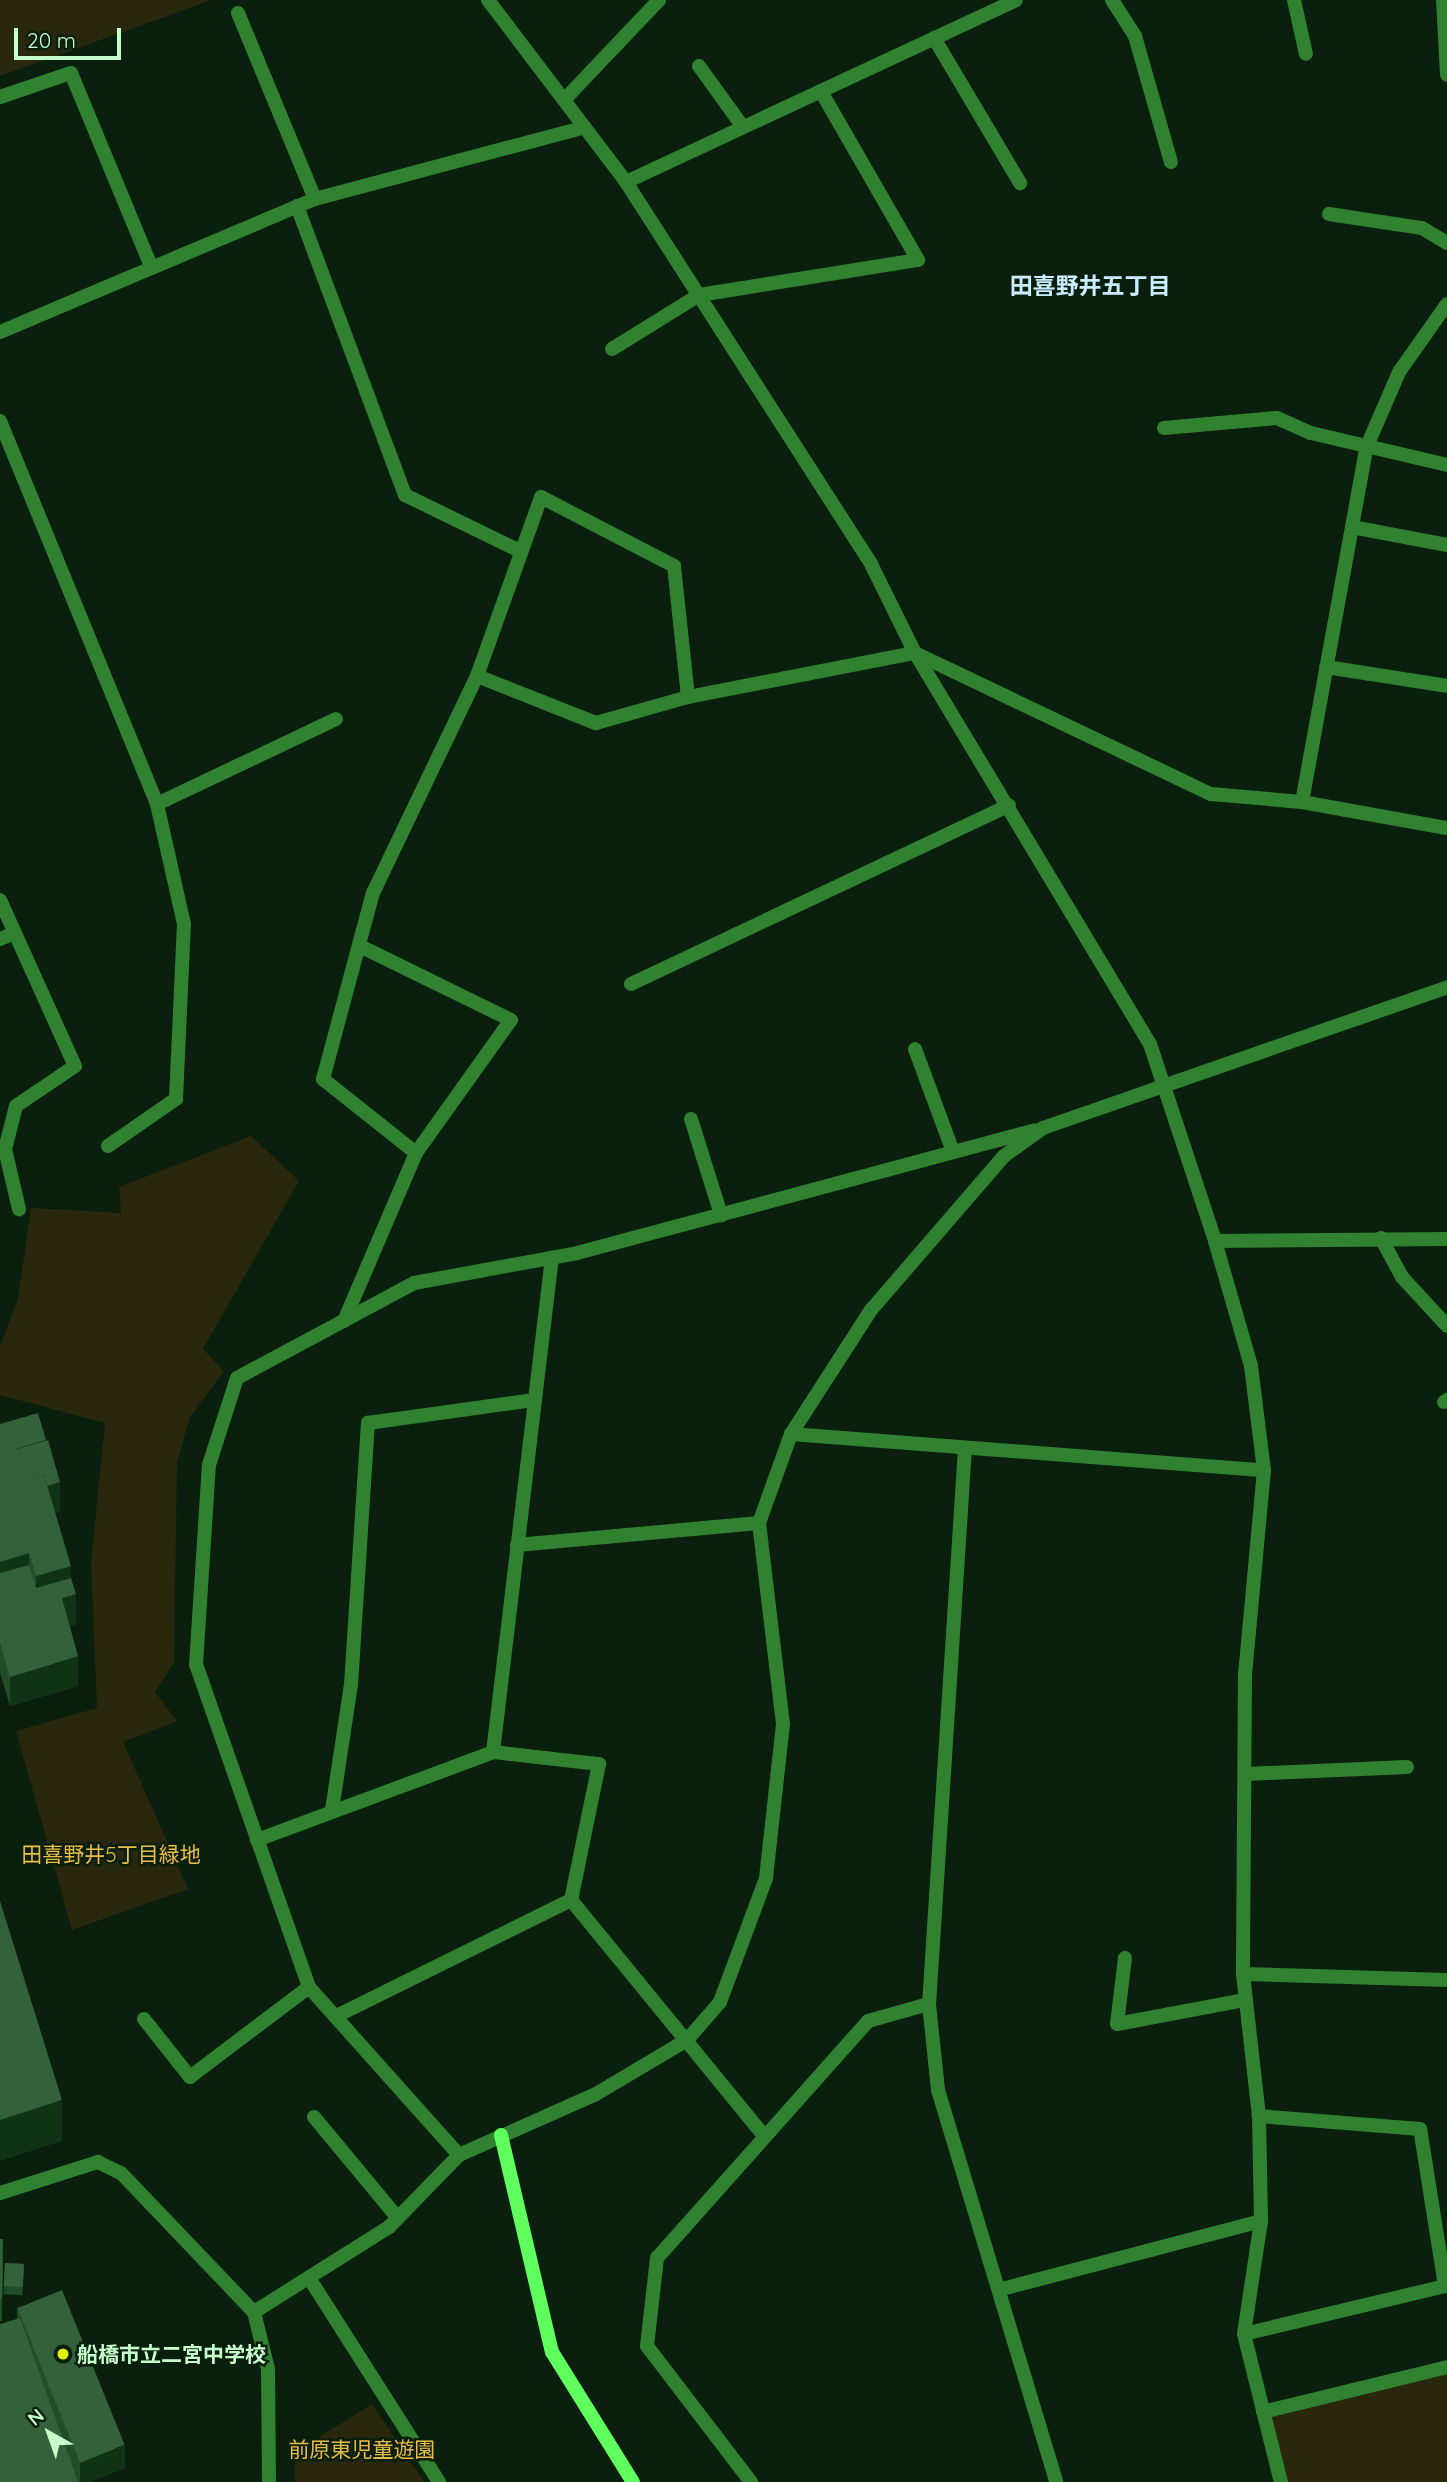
<!DOCTYPE html>
<html>
<head>
<meta charset="utf-8">
<style>
  body { margin:0 }
  #map { position:relative; width:1447px; height:2482px; overflow:hidden; background:#0a1f0d; font-family:Quicksand,"Noto Sans JP",sans-serif }
  div>[style] { position:absolute }
  .green>* { inset:0; background:#29270c }
  .lane>* { height:14px; margin:-7px; padding:0 7px; transform-origin:7px; border-radius:7px; background:#308231 }
  .street>* { height:14px; margin:-7px; padding:0 7px; transform-origin:7px; border-radius:7px; background:#308231 }
  .secondary>* { height:14px; margin:-7px; padding:0 7px; transform-origin:7px; border-radius:7px; background:#5fff5e }
  .wall>* { inset:0; background:#214e28; transform-origin:0 0 }
  .shaded-wall>* { inset:0; background:#103316 }
  .building>* { inset:0; background:#32613a; transform-origin:0 0 }
  .dots>* { width:19px; height:19px; translate:-50% -50%; box-sizing:border-box; border:4px solid #0a1f0d; border-radius:50% }
  span { translate:-50% -50%; white-space:nowrap; text-align:center; line-height:1.15; -webkit-text-stroke:5px #0a1f0d; paint-order:stroke }
  .park-label { font-size:21px; color:#eabd48 }
  .poi-label { font-size:21px; color:#c7ffcc; font-weight:700 }
  .left { translate:0 -50%; text-align:left }
  .neighbourhood-label { font-size:23px; color:#c9edff; font-weight:700 }
  .north { position:absolute; left:14px; top:2398px; width:70px; height:70px; -webkit-text-stroke:5px #0a1f0d; paint-order:stroke; rotate:320deg; font-size:19px; font-weight:700; line-height:28px; text-align:center; color:#c7ffcc }
  .north::after { content:''; display:block; margin:auto; width:24px; height:32px; background:#c7ffcc; clip-path:polygon(50% 0,100% 100%,50% 72%,0 100%) }
  .scale { position:absolute; left:14px; top:28px; width:107px; height:32px; box-sizing:border-box; border:4px solid #c7ffcc; border-top:0; padding-left:9px; font-size:21px; line-height:24px; white-space:nowrap; color:#c7ffcc; -webkit-text-stroke:5px #0a1f0d; paint-order:stroke }
</style>
</head>
<body>
<div id="map">
  <div class="green">
    <div style="clip-path:polygon(0 0,212px 0,0 76px)"></div>
    <div style="clip-path:polygon(251px 1136px,299px 1181px,203px 1349px,224px 1371px,190px 1417px,177px 1463px,174px 1663px,155px 1692px,177px 1721px,123px 1742px,188px 1889px,72px 1930px,16px 1731px,97px 1708px,91px 1562px,105px 1423px,0 1395px,0 1346px,18px 1299px,31px 1208px,121px 1213px,119px 1187px)"></div>
    <div style="clip-path:polygon(1447px 2365px,1447px 2482px,1283px 2482px,1263px 2412px)"></div>
    <div style="clip-path:polygon(372px 2404px,424px 2482px,295px 2482px,295px 2452px)"></div>
  </div>
  <div class="lane">
    <div style="left:1294px;top:0;width:55px;rotate:77.5deg"></div>
    <div style="left:1443px;top:0;width:75px;rotate:86.9deg"></div>
    <div style="left:238px;top:13px;width:201px;rotate:67.5deg"></div>
    <div style="left:934px;top:38px;width:169px;rotate:59.3deg"></div>
    <div style="left:699px;top:66px;width:75px;rotate:54.2deg"></div>
    <div style="left:0;top:97px;width:75px;rotate:-18.7deg"></div>
    <div style="left:71px;top:73px;width:207px;rotate:67.5deg"></div>
    <div style="left:1329px;top:214px;width:94px;rotate:8.6deg"></div>
    <div style="left:1422px;top:228px;width:29px;rotate:31deg"></div>
    <div style="left:1164px;top:428px;width:113px;rotate:-5.1deg"></div>
    <div style="left:1277px;top:418px;width:37px;rotate:24deg"></div>
    <div style="left:1311px;top:433px;width:140px;rotate:13.2deg"></div>
    <div style="left:1352px;top:527px;width:97px;rotate:10.7deg"></div>
    <div style="left:1326px;top:667px;width:122px;rotate:8.9deg"></div>
    <div style="left:631px;top:984px;width:418px;rotate:-25.3deg"></div>
    <div style="left:915px;top:1049px;width:110px;rotate:69.7deg"></div>
    <div style="left:691px;top:1119px;width:101px;rotate:72.6deg"></div>
    <div style="left:108px;top:1146px;width:83px;rotate:-34.7deg"></div>
    <div style="left:176px;top:1099px;width:175px;rotate:-87.4deg"></div>
    <div style="left:184px;top:924px;width:123px;rotate:-102.7deg"></div>
    <div style="left:1246px;top:1774px;width:161px;rotate:-2.5deg"></div>
    <div style="left:332px;top:1810px;width:126px;rotate:-81.4deg"></div>
    <div style="left:351px;top:1685px;width:263px;rotate:-86.3deg"></div>
    <div style="left:368px;top:1423px;width:168px;rotate:-7.9deg"></div>
    <div style="left:1125px;top:1958px;width:66px;rotate:96.9deg"></div>
    <div style="left:1117px;top:2024px;width:129px;rotate:-10.7deg"></div>
    <div style="left:1243px;top:1974px;width:204px;rotate:1.7deg"></div>
    <div style="left:314px;top:2117px;width:131px;rotate:50.3deg"></div>
    <div style="left:1263px;top:2412px;width:189px;rotate:-13.7deg"></div>
    <div style="left:751px;top:2482px;width:171px;rotate:-127.4deg"></div>
    <div style="left:647px;top:2346px;width:89px;rotate:-83.5deg"></div>
    <div style="left:657px;top:2258px;width:317px;rotate:-48.3deg"></div>
    <div style="left:868px;top:2021px;width:63px;rotate:-15.6deg"></div>
  </div>
  <div class="street">
    <div style="left:488px;top:0;width:228px;rotate:52.8deg"></div>
    <div style="left:626px;top:182px;width:454px;rotate:57.3deg"></div>
    <div style="left:871px;top:564px;width:99px;rotate:63.7deg"></div>
    <div style="left:915px;top:653px;width:456px;rotate:59deg"></div>
    <div style="left:1150px;top:1044px;width:207px;rotate:71.7deg"></div>
    <div style="left:1215px;top:1241px;width:130px;rotate:73.9deg"></div>
    <div style="left:1251px;top:1366px;width:105px;rotate:82.9deg"></div>
    <div style="left:1264px;top:1470px;width:205px;rotate:95.3deg"></div>
    <div style="left:1245px;top:1674px;width:300px;rotate:90.4deg"></div>
    <div style="left:1243px;top:1974px;width:143px;rotate:83.6deg"></div>
    <div style="left:1259px;top:2116px;width:105px;rotate:88.9deg"></div>
    <div style="left:1261px;top:2221px;width:114px;rotate:98.6deg"></div>
    <div style="left:1244px;top:2334px;width:153px;rotate:76deg"></div>
    <div style="left:1112px;top:0;width:43px;rotate:57.4deg"></div>
    <div style="left:1135px;top:36px;width:131px;rotate:74.1deg"></div>
    <div style="left:566px;top:98px;width:135px;rotate:-46.5deg"></div>
    <div style="left:626px;top:182px;width:430px;rotate:-25deg"></div>
    <div style="left:297px;top:206px;width:309px;rotate:69.5deg"></div>
    <div style="left:405px;top:495px;width:128px;rotate:26deg"></div>
    <div style="left:0;top:332px;width:342px;rotate:-22.9deg"></div>
    <div style="left:315px;top:199px;width:279px;rotate:-14.9deg"></div>
    <div style="left:612px;top:349px;width:102px;rotate:-31.8deg"></div>
    <div style="left:699px;top:295px;width:222px;rotate:-9.1deg"></div>
    <div style="left:918px;top:260px;width:195px;rotate:-119.9deg"></div>
    <div style="left:0;top:421px;width:414px;rotate:67.7deg"></div>
    <div style="left:157px;top:804px;width:198px;rotate:-25.4deg"></div>
    <div style="left:477px;top:676px;width:128px;rotate:21.6deg"></div>
    <div style="left:596px;top:723px;width:96px;rotate:-15.8deg"></div>
    <div style="left:1302px;top:802px;width:362px;rotate:-79.7deg"></div>
    <div style="left:1367px;top:446px;width:81px;rotate:-66.6deg"></div>
    <div style="left:1399px;top:372px;width:83px;rotate:-54.8deg"></div>
    <div style="left:0;top:900px;width:182px;rotate:65.7deg"></div>
    <div style="left:75px;top:1066px;width:71px;rotate:145.9deg"></div>
    <div style="left:16px;top:1106px;width:44px;rotate:104.3deg"></div>
    <div style="left:5px;top:1149px;width:62px;rotate:76.9deg"></div>
    <div style="left:0;top:939px;width:15px;rotate:-23deg"></div>
    <div style="left:416px;top:1153px;width:119px;rotate:-141.5deg"></div>
    <div style="left:323px;top:1079px;width:193px;rotate:-75deg"></div>
    <div style="left:373px;top:893px;width:241px;rotate:-64.4deg"></div>
    <div style="left:477px;top:676px;width:190px;rotate:-70.3deg"></div>
    <div style="left:541px;top:497px;width:150px;rotate:27.4deg"></div>
    <div style="left:674px;top:566px;width:132px;rotate:83.9deg"></div>
    <div style="left:688px;top:697px;width:231px;rotate:-11deg"></div>
    <div style="left:915px;top:653px;width:328px;rotate:25.5deg"></div>
    <div style="left:1211px;top:794px;width:91px;rotate:5deg"></div>
    <div style="left:1302px;top:802px;width:147px;rotate:10.2deg"></div>
    <div style="left:1381px;top:1238px;width:44px;rotate:61.7deg"></div>
    <div style="left:1402px;top:1277px;width:67px;rotate:47.4deg"></div>
    <div style="left:1215px;top:1241px;width:232px;rotate:-0.5deg"></div>
    <div style="left:344px;top:1321px;width:183px;rotate:-66.8deg"></div>
    <div style="left:416px;top:1153px;width:163px;rotate:-54.5deg"></div>
    <div style="left:511px;top:1020px;width:168px;rotate:-153.9deg"></div>
    <div style="left:1444px;top:1402px;width:4px;rotate:-34deg"></div>
    <div style="left:791px;top:1434px;width:474px;rotate:4.4deg"></div>
    <div style="left:965px;top:1448px;width:557px;rotate:93.7deg"></div>
    <div style="left:929px;top:2004px;width:86px;rotate:84deg"></div>
    <div style="left:938px;top:2090px;width:409px;rotate:73.2deg"></div>
    <div style="left:517px;top:1545px;width:243px;rotate:-5.2deg"></div>
    <div style="left:493px;top:1752px;width:498px;rotate:-83.2deg"></div>
    <div style="left:257px;top:1840px;width:252px;rotate:-20.4deg"></div>
    <div style="left:493px;top:1752px;width:107px;rotate:6.5deg"></div>
    <div style="left:599px;top:1764px;width:139px;rotate:101.6deg"></div>
    <div style="left:571px;top:1900px;width:260px;rotate:153.7deg"></div>
    <div style="left:571px;top:1900px;width:306px;rotate:50.7deg"></div>
    <div style="left:144px;top:2019px;width:74px;rotate:51.6deg"></div>
    <div style="left:190px;top:2077px;width:149px;rotate:-37.1deg"></div>
    <div style="left:459px;top:2155px;width:225px;rotate:-131.8deg"></div>
    <div style="left:309px;top:1987px;width:341px;rotate:-109.3deg"></div>
    <div style="left:196px;top:1665px;width:200px;rotate:-86.3deg"></div>
    <div style="left:209px;top:1465px;width:91px;rotate:-72.2deg"></div>
    <div style="left:237px;top:1378px;width:201px;rotate:-28.2deg"></div>
    <div style="left:414px;top:1283px;width:166px;rotate:-10.4deg"></div>
    <div style="left:577px;top:1253px;width:474px;rotate:-15deg"></div>
    <div style="left:0;top:2193px;width:103px;rotate:-17.6deg"></div>
    <div style="left:98px;top:2162px;width:25px;rotate:26deg"></div>
    <div style="left:121px;top:2173px;width:192px;rotate:46.3deg"></div>
    <div style="left:254px;top:2312px;width:59px;rotate:76.2deg"></div>
    <div style="left:268px;top:2369px;width:113px;rotate:89.5deg"></div>
    <div style="left:311px;top:2281px;width:238px;rotate:57.5deg"></div>
    <div style="left:1002px;top:2289px;width:268px;rotate:-14.7deg"></div>
    <div style="left:254px;top:2312px;width:160px;rotate:-32.2deg"></div>
    <div style="left:389px;top:2227px;width:100px;rotate:-45.8deg"></div>
    <div style="left:459px;top:2155px;width:150px;rotate:-24deg"></div>
    <div style="left:596px;top:2094px;width:106px;rotate:-30.7deg"></div>
    <div style="left:687px;top:2040px;width:50px;rotate:-49deg"></div>
    <div style="left:720px;top:2002px;width:132px;rotate:-69.6deg"></div>
    <div style="left:766px;top:1878px;width:155px;rotate:-83.7deg"></div>
    <div style="left:783px;top:1724px;width:202px;rotate:-96.8deg"></div>
    <div style="left:759px;top:1523px;width:95px;rotate:-70.2deg"></div>
    <div style="left:791px;top:1434px;width:148px;rotate:-57.2deg"></div>
    <div style="left:871px;top:1310px;width:203px;rotate:-49.2deg"></div>
    <div style="left:1004px;top:1156px;width:48px;rotate:-35.7deg"></div>
    <div style="left:1043px;top:1128px;width:428px;rotate:-19.2deg"></div>
    <div style="left:1244px;top:2334px;width:207px;rotate:-13.4deg"></div>
    <div style="left:1445px;top:2286px;width:159px;rotate:-99deg"></div>
    <div style="left:1420px;top:2129px;width:162px;rotate:-175.4deg"></div>
  </div>
  <div class="secondary">
    <div style="left:501px;top:2135px;width:223px;rotate:76.8deg"></div>
    <div style="left:552px;top:2352px;width:153px;rotate:58.1deg"></div>
  </div>
  <div class="wall">
    <div style="clip-path:polygon(0 1424px,60px 1511px,55px 1513px,71px 1578px,76px 1624px,70px 1626px,78px 1686px,10px 1706px,0 1673px)"></div>
    <div style="clip-path:polygon(0 2239px,3px 2262px,2px 2321px,0 2321px)"></div>
    <div style="left:5px;top:2263px;width:19px;height:31px;rotate:3deg"></div>
    <div style="clip-path:polygon(17px 2307px,125px 2468px,89px 2482px,78px 2482px,17px 2319px)"></div>
  </div>
  <div class="shaded-wall">
    <div style="clip-path:polygon(60px 1482px,60px 1511px,0 1530px,0 1500px)"></div>
    <div style="clip-path:polygon(29px 1553px,29px 1594px,0 1603px,0 1562px)"></div>
    <div style="clip-path:polygon(71px 1566px,71px 1596px,76px 1594px,76px 1624px,62px 1628px,36px 1617px,36px 1576px)"></div>
    <div style="clip-path:polygon(78px 1656px,78px 1686px,10px 1706px,10px 1677px)"></div>
    <div style="clip-path:polygon(62px 2100px,62px 2141px,0 2161px,0 2120px)"></div>
    <div style="clip-path:polygon(125px 2445px,125px 2468px,89px 2482px,80px 2482px,80px 2463px)"></div>
  </div>
  <div class="building">
    <div style="clip-path:polygon(38px 1413px,46px 1440px,0 1454px,0 1424px)"></div>
    <div style="clip-path:polygon(48px 1440px,60px 1482px,47px 1486px,44px 1475px,0 1489px,0 1454px)"></div>
    <div style="clip-path:polygon(44px 1475px,71px 1566px,36px 1576px,29px 1553px,0 1562px,0 1489px)"></div>
    <div style="clip-path:polygon(29px 1565px,36px 1588px,71px 1578px,76px 1594px,62px 1598px,78px 1656px,10px 1677px,0 1643px,0 1573px)"></div>
    <div style="clip-path:polygon(0 1901px,62px 2100px,0 2120px)"></div>
    <div style="clip-path:polygon(0 2239px,3px 2239px,2px 2298px,0 2298px)"></div>
    <div style="left:5px;top:2263px;width:19px;height:23px;rotate:3deg"></div>
    <div style="left:62px;top:2290px;width:167px;height:48px;rotate:68deg"></div>
    <div style="clip-path:polygon(20px 2318px,78px 2482px,0 2482px,0 2324px)"></div>
  </div>
  <div class="dots">
    <div style="left:63px;top:2354px;background:#e1f200"></div>
  </div>
  <div class="park-label">
    <span style="left:111px;top:1854px">田喜野井5丁目緑地</span>
    <span style="left:362px;top:2449px">前原東児童遊園</span>
  </div>
  <div class="poi-label">
    <span class="left" style="left:77px;top:2354px">船橋市立二宮中学校</span>
  </div>
  <div class="neighbourhood-label">
    <span style="left:1090px;top:286px">田喜野井五丁目</span>
  </div>
  <div class="north">N</div>
  <div class="scale">20 m</div>
</div>
</body>
</html>
